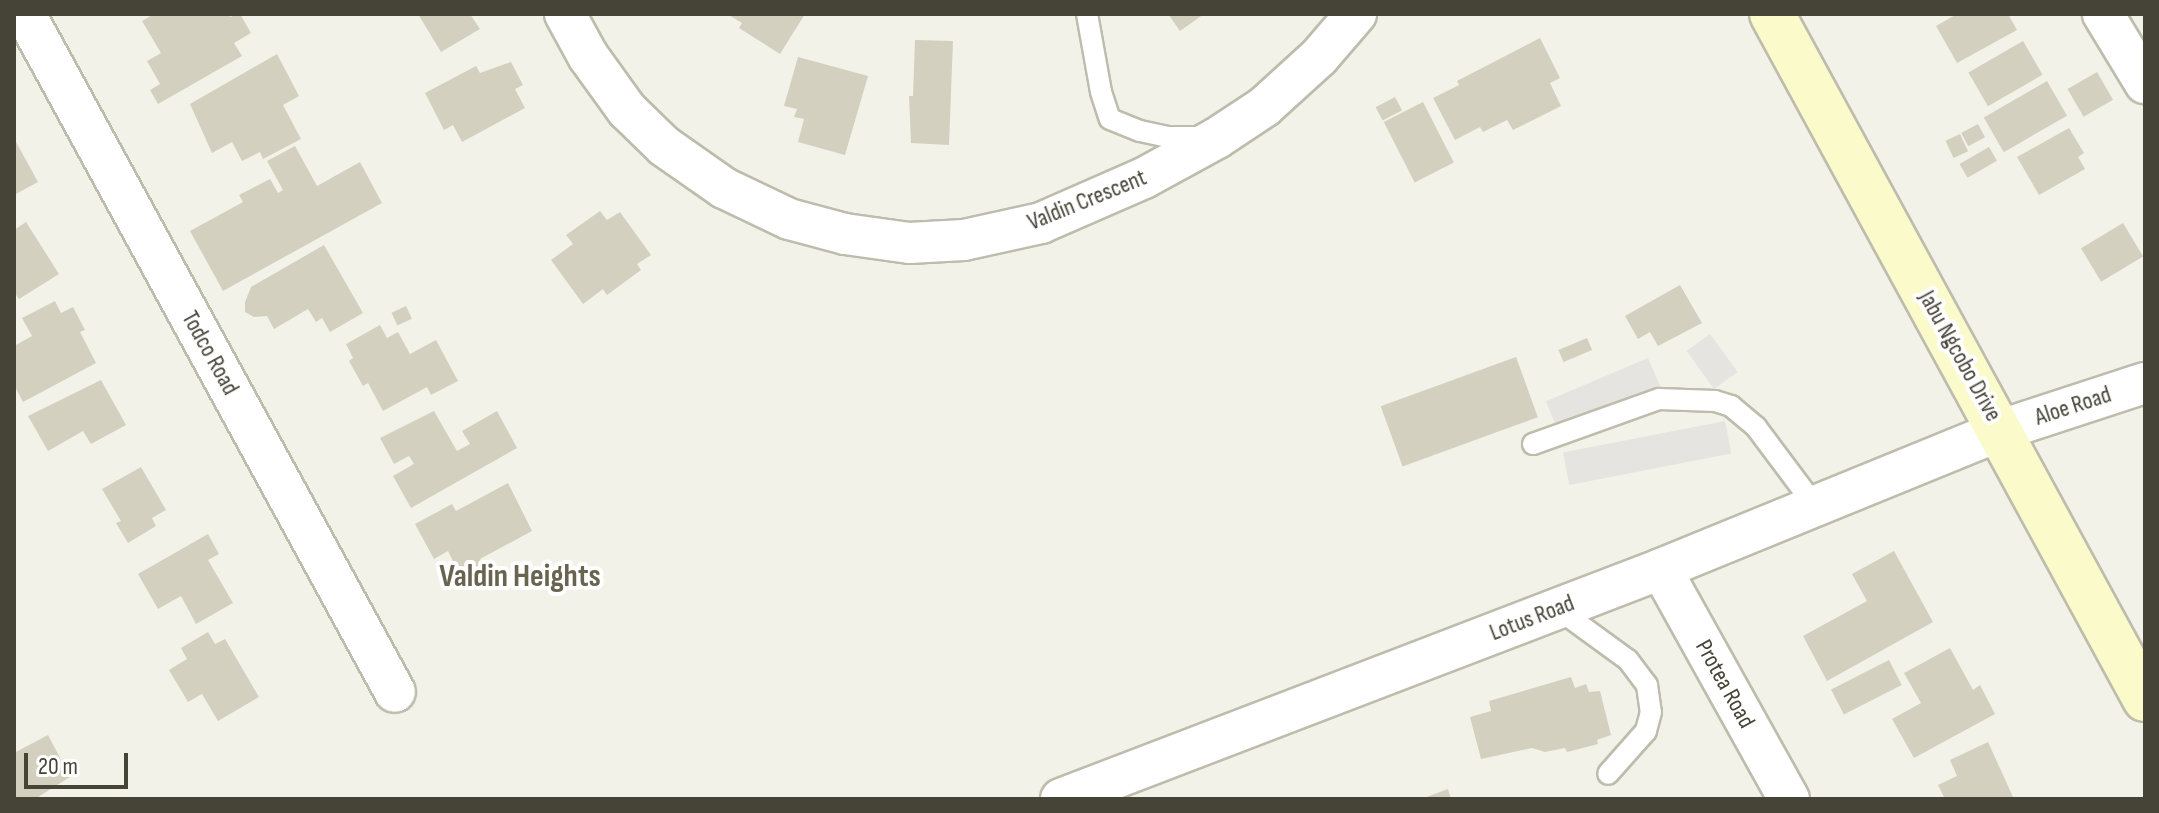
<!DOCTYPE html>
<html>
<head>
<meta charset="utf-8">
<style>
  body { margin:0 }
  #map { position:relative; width:2159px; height:813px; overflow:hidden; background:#f3f2e9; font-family:"Sofia Sans Condensed",sans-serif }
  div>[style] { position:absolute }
  .parking>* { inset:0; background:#e5e4e0; transform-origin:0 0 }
  .building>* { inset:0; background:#d4d0bf; transform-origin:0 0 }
  .roads { filter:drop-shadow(2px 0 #bebcac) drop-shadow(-2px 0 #bebcac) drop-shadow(0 2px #bebcac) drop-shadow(0 -2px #bebcac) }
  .lane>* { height:20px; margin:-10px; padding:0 10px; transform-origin:10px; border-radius:10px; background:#fff }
  .street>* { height:40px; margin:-20px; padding:0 20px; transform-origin:20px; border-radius:20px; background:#fff }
  .secondary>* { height:44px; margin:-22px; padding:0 22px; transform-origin:22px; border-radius:22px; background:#fbfacb }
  span { translate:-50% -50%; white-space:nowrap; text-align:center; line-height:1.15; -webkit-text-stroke:8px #fff; paint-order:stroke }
  .street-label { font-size:24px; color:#464337 }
  .district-label { font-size:32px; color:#68644f; font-weight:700 }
  .frame { position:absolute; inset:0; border:16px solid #464337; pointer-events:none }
  .scale { position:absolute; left:24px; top:753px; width:104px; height:36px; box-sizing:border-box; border:4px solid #464337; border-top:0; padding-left:10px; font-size:24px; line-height:28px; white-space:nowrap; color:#464337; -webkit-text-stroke:6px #fff; paint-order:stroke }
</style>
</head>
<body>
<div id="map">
  <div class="parking">
    <div style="left:1710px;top:334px;width:47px;height:29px;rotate:54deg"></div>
    <div style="left:1648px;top:358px;width:30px;height:111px;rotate:67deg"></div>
    <div style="left:1725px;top:421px;width:33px;height:165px;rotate:79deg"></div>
  </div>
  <div class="building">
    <div style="clip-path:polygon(154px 14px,229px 14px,230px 17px,240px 14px,251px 33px,234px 43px,242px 56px,158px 104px,150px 90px,160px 84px,147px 61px,161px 53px,142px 21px)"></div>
    <div style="clip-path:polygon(418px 14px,470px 14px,480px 29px,441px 52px)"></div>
    <div style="clip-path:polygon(727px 14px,805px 14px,780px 54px,739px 28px,742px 23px)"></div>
    <div style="clip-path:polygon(1168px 14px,1204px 14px,1180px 31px)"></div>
    <div style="clip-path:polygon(1957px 14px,2008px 14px,2017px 30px,1957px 63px,1936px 26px)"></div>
    <div style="clip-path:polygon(1540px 38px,1560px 78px,1550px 83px,1561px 106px,1513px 130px,1507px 120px,1483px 132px,1480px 127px,1455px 140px,1433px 98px,1459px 85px,1457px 81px)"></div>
    <div style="clip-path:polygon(915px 40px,953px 41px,949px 145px,911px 143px,909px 96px,913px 96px)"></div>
    <div style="left:2023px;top:41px;width:39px;height:63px;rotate:60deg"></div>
    <div style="clip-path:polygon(277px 54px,299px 96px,283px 105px,301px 139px,263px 159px,260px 152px,242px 161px,232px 142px,212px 153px,190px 104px)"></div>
    <div style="clip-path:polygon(798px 57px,868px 76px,845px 155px,798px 142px,804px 119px,794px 117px,797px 109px,784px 106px)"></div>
    <div style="clip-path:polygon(511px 62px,523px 85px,515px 89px,525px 108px,462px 142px,453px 125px,444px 130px,425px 93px,476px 66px,480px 73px)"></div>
    <div style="left:2097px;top:72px;width:32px;height:34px;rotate:60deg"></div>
    <div style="left:2047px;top:81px;width:40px;height:73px;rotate:60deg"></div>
    <div style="left:1395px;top:97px;width:15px;height:22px;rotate:62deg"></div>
    <div style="left:1423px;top:102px;width:68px;height:44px;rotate:63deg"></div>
    <div style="left:1978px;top:124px;width:15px;height:19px;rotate:62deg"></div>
    <div style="clip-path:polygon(2069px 128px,2084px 153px,2078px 157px,2085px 169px,2039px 195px,2017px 157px)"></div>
    <div style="left:1960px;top:134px;width:19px;height:16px;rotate:65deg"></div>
    <div style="clip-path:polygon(16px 142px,38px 182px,14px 195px,14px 143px)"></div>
    <div style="clip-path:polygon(295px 146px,317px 186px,360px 162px,382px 203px,223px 291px,190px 231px,243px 202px,239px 195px,270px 179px,278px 193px,283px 190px,267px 161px)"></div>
    <div style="left:1989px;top:147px;width:16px;height:34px;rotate:60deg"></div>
    <div style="clip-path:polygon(600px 211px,607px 220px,620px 212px,651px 255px,637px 264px,641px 270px,607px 295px,603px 289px,583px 304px,551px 260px,573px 244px,566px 235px)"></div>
    <div style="clip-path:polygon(26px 222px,59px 274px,19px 299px,14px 292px,14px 230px)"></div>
    <div style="left:2123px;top:223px;width:39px;height:49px;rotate:59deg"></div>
    <div style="clip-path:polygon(324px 245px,363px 313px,330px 332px,322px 318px,316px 322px,308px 309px,274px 329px,267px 316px,254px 317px,245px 312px,245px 302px,251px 287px)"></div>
    <div style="clip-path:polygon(1680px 285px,1702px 323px,1658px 346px,1650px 332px,1638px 339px,1625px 316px)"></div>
    <div style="clip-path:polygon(55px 301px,61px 313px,73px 307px,85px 330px,80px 332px,96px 363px,23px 402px,14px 385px,14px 346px,32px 336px,22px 318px)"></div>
    <div style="left:406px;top:306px;width:14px;height:16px;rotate:65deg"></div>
    <div style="clip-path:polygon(380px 325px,387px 338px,398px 332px,410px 354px,436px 340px,458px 381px,431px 395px,427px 387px,383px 411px,368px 383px,363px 386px,349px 361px,353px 358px,346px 344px)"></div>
    <div style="left:1587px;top:338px;width:13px;height:31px;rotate:67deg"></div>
    <div style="left:1516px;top:357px;width:64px;height:144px;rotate:70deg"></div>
    <div style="clip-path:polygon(101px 380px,126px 425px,91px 444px,83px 431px,48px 451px,28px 416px)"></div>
    <div style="clip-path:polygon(434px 411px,457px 451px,470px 444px,462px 431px,497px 411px,517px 448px,411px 508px,393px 476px,414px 464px,409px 456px,394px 464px,380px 438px)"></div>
    <div style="clip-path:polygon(141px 467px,166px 510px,152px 518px,156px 526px,128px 543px,116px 523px,121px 521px,102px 489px)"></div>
    <div style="clip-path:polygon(508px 483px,532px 531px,480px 559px,484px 565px,461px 577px,448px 551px,434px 559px,415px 524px,452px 504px,456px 511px)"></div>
    <div style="clip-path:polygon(208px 534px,219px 554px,208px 560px,233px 603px,196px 624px,181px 596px,158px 609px,138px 574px)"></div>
    <div style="clip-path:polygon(1894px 551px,1933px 622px,1827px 681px,1803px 636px,1867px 601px,1852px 574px)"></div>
    <div style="clip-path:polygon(208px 632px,215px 644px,225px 639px,259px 697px,218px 721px,202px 694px,188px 702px,169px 670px,187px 659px,181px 648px)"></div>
    <div style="clip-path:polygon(1950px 648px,1973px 690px,1980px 685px,1995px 714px,1914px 758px,1892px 719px,1921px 703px,1904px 673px)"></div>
    <div style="left:1889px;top:660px;width:28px;height:65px;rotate:63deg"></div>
    <div style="clip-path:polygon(1571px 677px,1575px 688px,1586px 684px,1589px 692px,1600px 691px,1611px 735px,1597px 740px,1598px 744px,1567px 752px,1565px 748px,1545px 752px,1532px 748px,1481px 759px,1470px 717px,1491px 711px,1489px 701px)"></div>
    <div style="clip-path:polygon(48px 735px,70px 777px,35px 799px,14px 799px,14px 753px)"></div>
    <div style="clip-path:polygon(1988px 742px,2014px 799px,1945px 799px,1938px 785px,1957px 776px,1950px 760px)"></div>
    <div style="clip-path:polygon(1448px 789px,1451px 799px,1421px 799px)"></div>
  </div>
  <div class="roads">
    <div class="lane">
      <div style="left:1087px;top:14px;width:79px;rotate:79.8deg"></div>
      <div style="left:1101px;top:92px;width:28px;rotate:72deg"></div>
      <div style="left:1110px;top:119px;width:32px;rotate:22deg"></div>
      <div style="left:1140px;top:131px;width:30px;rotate:12deg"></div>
      <div style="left:1169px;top:137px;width:32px"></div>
      <div style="left:1533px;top:444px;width:134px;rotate:-19.7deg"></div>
      <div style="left:1659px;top:399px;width:56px;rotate:2deg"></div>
      <div style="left:1715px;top:401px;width:17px;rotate:17deg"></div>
      <div style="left:1731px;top:406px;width:33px;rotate:40deg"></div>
      <div style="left:1756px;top:427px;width:99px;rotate:53.2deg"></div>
      <div style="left:1558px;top:609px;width:87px;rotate:36.1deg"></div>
      <div style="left:1628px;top:660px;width:31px;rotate:53deg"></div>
      <div style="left:1647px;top:685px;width:27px;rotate:82deg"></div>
      <div style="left:1651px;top:712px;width:20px;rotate:105deg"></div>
      <div style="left:1646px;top:731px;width:57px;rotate:131.5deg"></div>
    </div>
    <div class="street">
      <div style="left:25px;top:14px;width:772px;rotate:61.38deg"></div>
      <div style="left:565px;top:14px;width:48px;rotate:61.3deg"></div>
      <div style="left:588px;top:56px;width:67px;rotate:54.2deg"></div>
      <div style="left:627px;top:110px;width:52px;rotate:44.2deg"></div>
      <div style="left:664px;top:146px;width:73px;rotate:35deg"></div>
      <div style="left:724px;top:188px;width:72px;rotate:25.5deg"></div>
      <div style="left:789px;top:219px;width:58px;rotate:15deg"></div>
      <div style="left:845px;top:234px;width:65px;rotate:8deg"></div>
      <div style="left:909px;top:243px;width:55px;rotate:-3.1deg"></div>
      <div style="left:964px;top:240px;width:79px;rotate:-12.4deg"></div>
      <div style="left:1041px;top:223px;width:112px;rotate:-23.6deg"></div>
      <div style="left:1144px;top:178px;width:83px;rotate:-28.7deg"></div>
      <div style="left:1217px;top:138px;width:56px;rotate:-33.4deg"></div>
      <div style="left:1264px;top:107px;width:74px;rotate:-42.3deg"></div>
      <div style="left:1319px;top:57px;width:57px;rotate:-49.3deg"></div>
      <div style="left:2103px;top:14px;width:81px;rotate:58.7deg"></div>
      <div style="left:1661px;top:569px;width:263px;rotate:60.9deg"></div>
      <div style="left:1061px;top:799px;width:643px;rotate:-20.97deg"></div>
      <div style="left:1661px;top:569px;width:367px;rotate:-22.2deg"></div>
      <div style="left:2001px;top:430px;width:151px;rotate:-18.1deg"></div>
    </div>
    <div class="secondary">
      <div style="left:1772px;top:14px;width:780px;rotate:61.43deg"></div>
    </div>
  </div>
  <div class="street-label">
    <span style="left:1087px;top:200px;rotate:-22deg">Valdin Crescent</span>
    <span style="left:210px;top:353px;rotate:61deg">Todco Road</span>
    <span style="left:1960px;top:356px;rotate:61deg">Jabu Ngcobo Drive</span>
    <span style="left:2073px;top:406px;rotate:-18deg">Aloe Road</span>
    <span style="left:1532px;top:618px;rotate:-21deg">Lotus Road</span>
    <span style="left:1725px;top:684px;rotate:61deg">Protea Road</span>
  </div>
  <div class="district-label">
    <span style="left:520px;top:577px">Valdin Heights</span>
  </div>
  <div class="frame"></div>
  <div class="scale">20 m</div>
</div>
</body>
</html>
